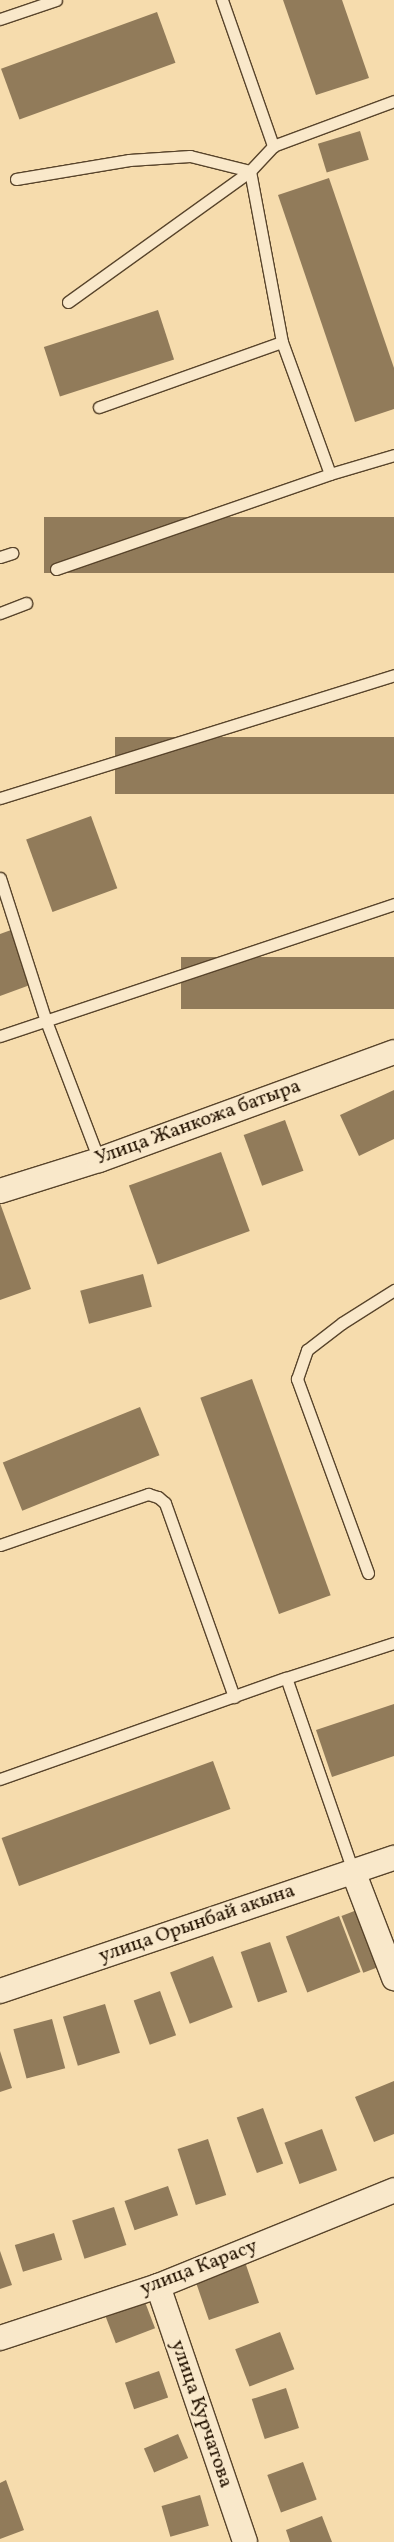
<!DOCTYPE html>
<html>
<head>
<meta charset="utf-8">
<style>
  body { margin:0 }
  #map { position:relative; width:394px; height:2542px; overflow:hidden; background:#f6dcad; font-family:Vollkorn,serif }
  div>[style] { position:absolute }
  .building>* { inset:0; background:#917b5a; transform-origin:0 0 }
  .roads { filter:drop-shadow(1px 0 #58442b) drop-shadow(-1px 0 #58442b) drop-shadow(0 1px #58442b) drop-shadow(0 -1px #58442b) }
  .lane>* { height:11px; margin:-5.5px; padding:0 5.5px; transform-origin:5.5px; border-radius:5.5px; background:#f9e8ca }
  .street>* { height:24px; margin:-12px; padding:0 12px; transform-origin:12px; border-radius:12px; background:#f9e8ca }
  span { translate:-50% -50%; white-space:nowrap; text-align:center; line-height:1.15; -webkit-text-stroke:4px #f9e8ca; paint-order:stroke }
  .street-label { font-size:20px; color:#231200 }
</style>
</head>
<body>
<div id="map">
  <div class="building">
    <div style="clip-path:polygon(283px 0,342px 0,369px 78px,316px 95px)"></div>
    <div style="left:157px;top:12px;width:54px;height:166px;rotate:70deg"></div>
    <div style="left:360px;top:131px;width:30px;height:44px;rotate:73deg"></div>
    <div style="clip-path:polygon(329px 178px,394px 368px,394px 409px,355px 422px,278px 195px)"></div>
    <div style="left:158px;top:310px;width:52px;height:120px;rotate:72deg"></div>
    <div style="left:394px;top:517px;width:56px;height:350px;rotate:90deg"></div>
    <div style="left:394px;top:737px;width:57px;height:279px;rotate:90deg"></div>
    <div style="left:91px;top:816px;width:77px;height:69px;rotate:70deg"></div>
    <div style="clip-path:polygon(11px 930px,30px 985px,0 996px,0 934px)"></div>
    <div style="left:394px;top:957px;width:52px;height:213px;rotate:90deg"></div>
    <div style="clip-path:polygon(394px 1090px,394px 1139px,359px 1156px,340px 1115px)"></div>
    <div style="left:285px;top:1120px;width:54px;height:44px;rotate:70deg"></div>
    <div style="left:221px;top:1152px;width:84px;height:98px;rotate:70deg"></div>
    <div style="clip-path:polygon(0 1203px,31px 1289px,0 1300px)"></div>
    <div style="left:143px;top:1274px;width:34px;height:65px;rotate:75deg"></div>
    <div style="left:252px;top:1379px;width:230px;height:55px;rotate:70deg"></div>
    <div style="left:140px;top:1407px;width:52px;height:148px;rotate:68deg"></div>
    <div style="clip-path:polygon(394px 1704px,394px 1756px,332px 1777px,316px 1730px)"></div>
    <div style="left:213px;top:1761px;width:51px;height:225px;rotate:70deg"></div>
    <div style="left:362px;top:1908px;width:61px;height:22px;rotate:69deg"></div>
    <div style="left:339px;top:1916px;width:60px;height:57px;rotate:69deg"></div>
    <div style="left:270px;top:1942px;width:53px;height:31px;rotate:71deg"></div>
    <div style="left:213px;top:1956px;width:55px;height:46px;rotate:69deg"></div>
    <div style="left:160px;top:1991px;width:47px;height:28px;rotate:70deg"></div>
    <div style="left:105px;top:2004px;width:51px;height:44px;rotate:73deg"></div>
    <div style="left:52px;top:2019px;width:51px;height:40px;rotate:75deg"></div>
    <div style="clip-path:polygon(0 2051px,12px 2088px,0 2092px)"></div>
    <div style="clip-path:polygon(394px 2081px,394px 2134px,374px 2142px,355px 2097px)"></div>
    <div style="left:263px;top:2108px;width:59px;height:28px;rotate:70deg"></div>
    <div style="left:322px;top:2129px;width:44px;height:40px;rotate:70deg"></div>
    <div style="left:208px;top:2139px;width:59px;height:32px;rotate:72deg"></div>
    <div style="left:168px;top:2186px;width:31px;height:46px;rotate:71deg"></div>
    <div style="left:114px;top:2207px;width:40px;height:44px;rotate:72deg"></div>
    <div style="left:54px;top:2233px;width:28px;height:41px;rotate:73deg"></div>
    <div style="clip-path:polygon(0 2251px,12px 2285px,0 2289px)"></div>
    <div style="left:245px;top:2262px;width:43px;height:53px;rotate:71deg"></div>
    <div style="left:145px;top:2302px;width:28px;height:42px;rotate:69deg"></div>
    <div style="left:280px;top:2332px;width:40px;height:48px;rotate:69deg"></div>
    <div style="left:159px;top:2371px;width:28px;height:36px;rotate:71deg"></div>
    <div style="left:286px;top:2388px;width:42px;height:36px;rotate:72deg"></div>
    <div style="left:178px;top:2434px;width:26px;height:37px;rotate:67deg"></div>
    <div style="left:303px;top:2462px;width:40px;height:38px;rotate:70deg"></div>
    <div style="clip-path:polygon(6px 2480px,24px 2530px,0 2539px,0 2483px)"></div>
    <div style="left:200px;top:2495px;width:32px;height:40px;rotate:74deg"></div>
    <div style="clip-path:polygon(322px 2516px,332px 2542px,290px 2542px,286px 2530px)"></div>
  </div>
  <div class="roads">
    <div class="lane">
      <div style="left:222px;top:0;width:155px;rotate:70.7deg"></div>
      <div style="left:273px;top:146px;width:129px;rotate:-20.4deg"></div>
      <div style="left:0;top:19px;width:59px;rotate:-18.7deg"></div>
      <div style="left:16px;top:179px;width:115px;rotate:-9.5deg"></div>
      <div style="left:129px;top:160px;width:61px;rotate:-3.8deg"></div>
      <div style="left:190px;top:156px;width:62px;rotate:14deg"></div>
      <div style="left:250px;top:171px;width:34px;rotate:-47deg"></div>
      <div style="left:68px;top:302px;width:224px;rotate:-35.7deg"></div>
      <div style="left:250px;top:171px;width:174px;rotate:79.4deg"></div>
      <div style="left:282px;top:342px;width:140px;rotate:70deg"></div>
      <div style="left:330px;top:474px;width:67px;rotate:-16.5deg"></div>
      <div style="left:99px;top:407px;width:194px;rotate:-19.6deg"></div>
      <div style="left:0;top:557px;width:13px;rotate:-18deg"></div>
      <div style="left:56px;top:569px;width:290px;rotate:-19.1deg"></div>
      <div style="left:0;top:613px;width:28px;rotate:-21deg"></div>
      <div style="left:0;top:798px;width:413px;rotate:-17.3deg"></div>
      <div style="left:0;top:878px;width:150px;rotate:72.2deg"></div>
      <div style="left:46px;top:1021px;width:149px;rotate:69.1deg"></div>
      <div style="left:0;top:1036px;width:416px;rotate:-18.5deg"></div>
      <div style="left:0;top:1545px;width:157px;rotate:-19deg"></div>
      <div style="left:148px;top:1494px;width:10px;rotate:17deg"></div>
      <div style="left:158px;top:1497px;width:9px;rotate:41deg"></div>
      <div style="left:165px;top:1503px;width:206px;rotate:70.4deg"></div>
      <div style="left:368px;top:1573px;width:207px;rotate:-110.1deg"></div>
      <div style="left:297px;top:1379px;width:31px;rotate:-71deg"></div>
      <div style="left:307px;top:1350px;width:44px;rotate:-37.6deg"></div>
      <div style="left:342px;top:1323px;width:62px;rotate:-32.4deg"></div>
      <div style="left:0;top:1779px;width:303px;rotate:-19.5deg"></div>
      <div style="left:353px;top:1871px;width:204px;rotate:-109.1deg"></div>
      <div style="left:286px;top:1678px;width:114px;rotate:-18deg"></div>
    </div>
    <div class="street">
      <div style="left:0;top:1191px;width:104px;rotate:-17.4deg"></div>
      <div style="left:99px;top:1160px;width:314px;rotate:-20.1deg"></div>
      <div style="left:353px;top:1871px;width:115px;rotate:69deg"></div>
      <div style="left:0;top:1991px;width:416px;rotate:-18.7deg"></div>
      <div style="left:158px;top:2286px;width:270px;rotate:71.2deg"></div>
      <div style="left:0;top:2338px;width:166px;rotate:-18.2deg"></div>
      <div style="left:158px;top:2286px;width:255px;rotate:-22.1deg"></div>
    </div>
  </div>
  <div class="street-label">
    <span style="left:198px;top:1123px;rotate:-20deg">Улица Жанкожа батыра</span>
    <span style="left:197px;top:1924px;rotate:-19deg">улица Орынбай акына</span>
    <span style="left:199px;top:2268px;rotate:-21deg">улица Карасу</span>
    <span style="left:201px;top:2414px;rotate:71deg">улица Курчатова</span>
  </div>
</div>
</body>
</html>
